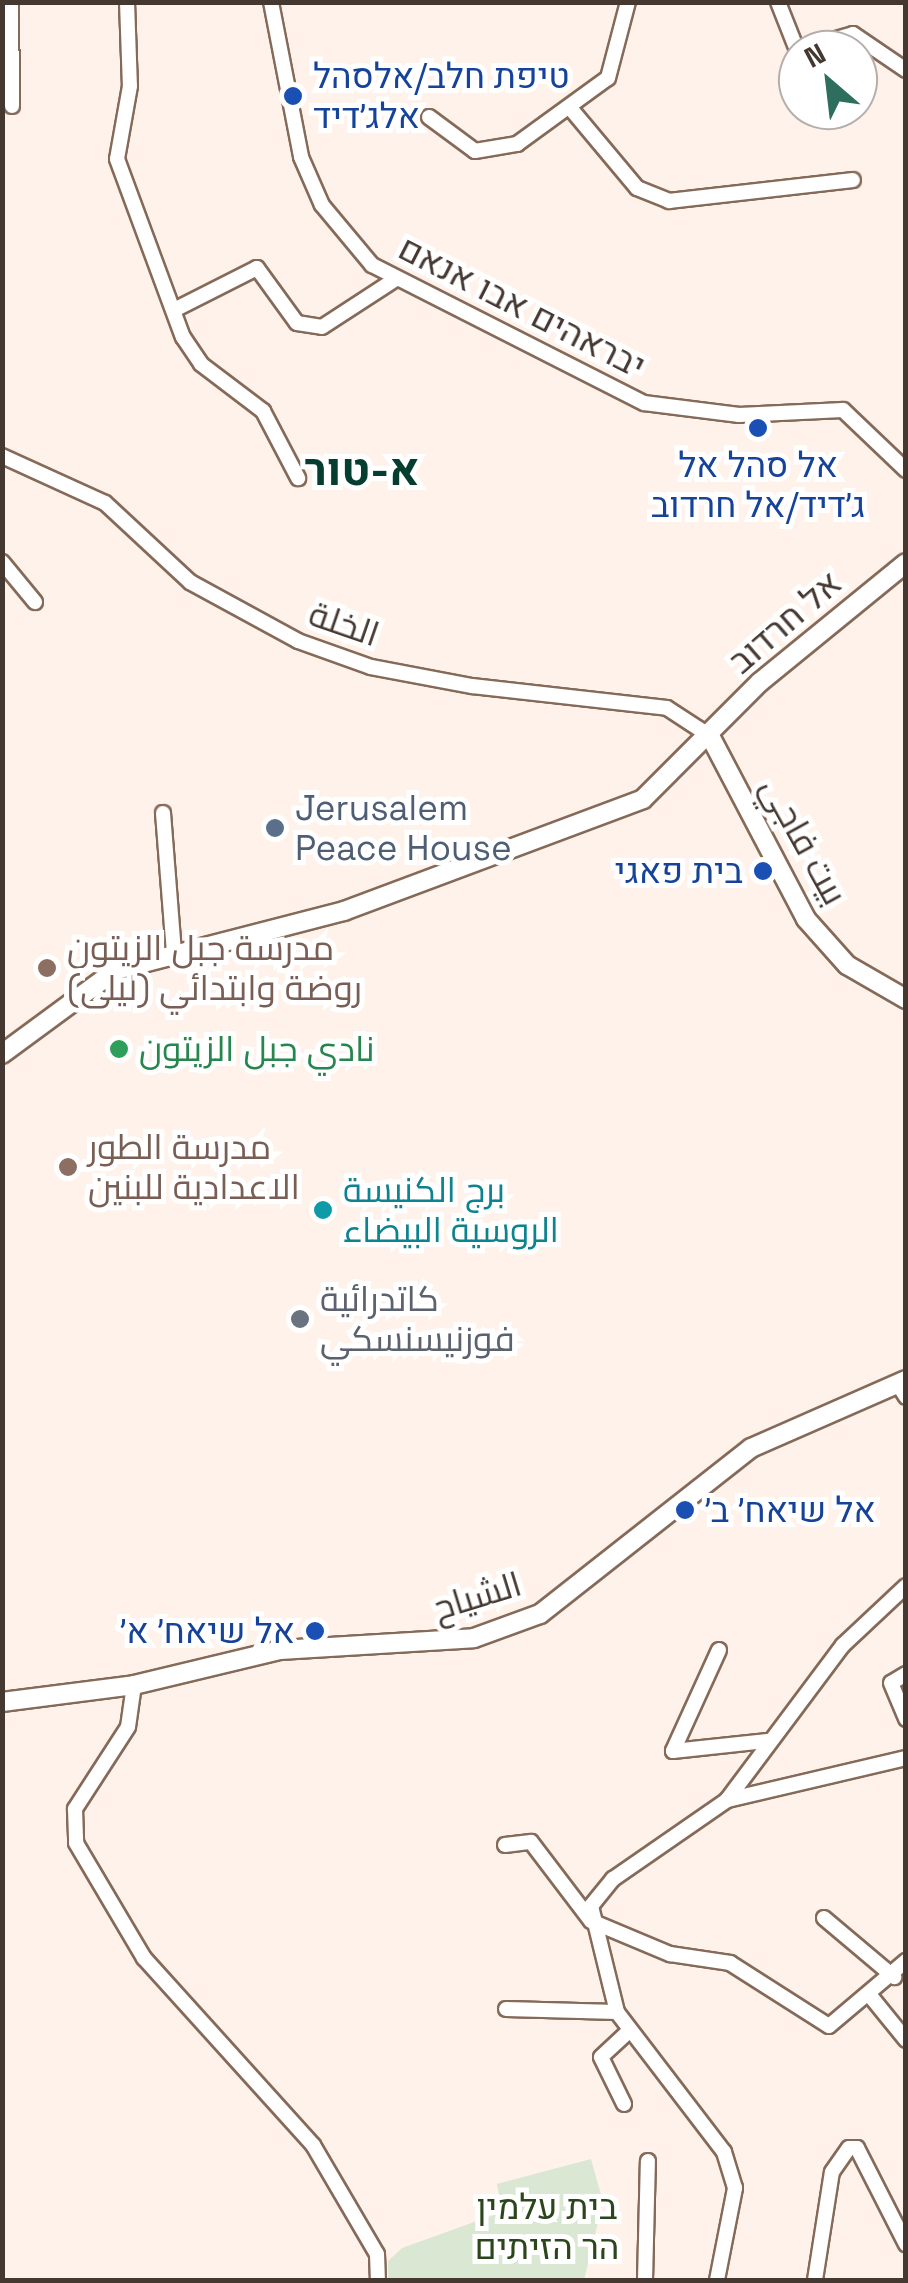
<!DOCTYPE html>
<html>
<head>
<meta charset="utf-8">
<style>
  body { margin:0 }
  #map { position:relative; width:908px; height:2283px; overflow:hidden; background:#fff2ea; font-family:"Space Grotesk",Cairo,Heebo,sans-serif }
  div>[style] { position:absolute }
  .green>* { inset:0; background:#dae7d3 }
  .roads { filter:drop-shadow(2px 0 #856a59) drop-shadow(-2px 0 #856a59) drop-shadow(0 2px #856a59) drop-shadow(0 -2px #856a59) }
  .minor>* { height:14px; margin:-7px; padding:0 7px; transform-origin:7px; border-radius:7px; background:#fff }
  .tertiary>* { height:18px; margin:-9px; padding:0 9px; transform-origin:9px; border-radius:9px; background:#fff }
  .dots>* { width:28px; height:28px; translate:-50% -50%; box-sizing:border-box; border:5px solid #fff; border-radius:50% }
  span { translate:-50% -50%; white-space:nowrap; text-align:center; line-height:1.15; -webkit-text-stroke:10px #fff; paint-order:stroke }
  .transit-label { font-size:35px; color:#164399 }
  .left { translate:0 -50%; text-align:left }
  .right { translate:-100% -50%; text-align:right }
  .street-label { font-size:35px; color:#443831 }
  .service-label { font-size:35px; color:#4e5e75 }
  .education-label { font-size:35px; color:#785e54 }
  .leisure-label { font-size:35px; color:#27864d }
  .culture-label { font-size:35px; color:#0d838f }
  .worship-label { font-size:35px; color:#5b616d }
  .park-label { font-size:35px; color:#2b461a }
  .district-label { font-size:45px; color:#053e31; font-weight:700 }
  .frame { position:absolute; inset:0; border:5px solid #443831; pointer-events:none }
  .north { position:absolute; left:778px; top:30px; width:100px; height:100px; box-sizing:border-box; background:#fff; border:2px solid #b4afad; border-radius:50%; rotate:332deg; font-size:28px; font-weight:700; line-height:40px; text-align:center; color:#443831 }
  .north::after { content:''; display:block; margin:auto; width:35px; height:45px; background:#2d6e5c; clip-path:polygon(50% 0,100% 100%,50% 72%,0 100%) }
</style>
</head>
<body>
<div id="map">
  <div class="green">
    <div style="clip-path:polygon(591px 2159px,603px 2202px,584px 2280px,388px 2280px,388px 2261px,402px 2248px,502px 2212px,497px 2184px)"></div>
  </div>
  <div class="roads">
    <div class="minor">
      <div style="left:11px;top:2px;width:104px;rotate:89.4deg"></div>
      <div style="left:127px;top:2px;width:84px;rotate:88deg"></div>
      <div style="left:130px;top:86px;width:74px;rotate:100.1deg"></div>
      <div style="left:117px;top:159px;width:190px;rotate:69.7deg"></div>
      <div style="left:183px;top:337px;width:32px;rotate:56deg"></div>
      <div style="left:201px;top:364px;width:78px;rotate:37.2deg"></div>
      <div style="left:263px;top:411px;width:76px;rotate:62.4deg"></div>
      <div style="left:271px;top:2px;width:158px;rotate:79deg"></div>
      <div style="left:301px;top:157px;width:52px;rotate:66.4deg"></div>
      <div style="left:322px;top:205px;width:78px;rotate:50.2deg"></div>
      <div style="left:372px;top:265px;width:305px;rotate:26.9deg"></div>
      <div style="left:644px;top:403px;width:96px;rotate:7.2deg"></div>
      <div style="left:739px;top:415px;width:104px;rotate:-2.8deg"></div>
      <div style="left:843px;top:410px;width:87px;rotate:43.6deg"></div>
      <div style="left:778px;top:2px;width:52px;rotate:68.4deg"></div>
      <div style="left:797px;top:50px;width:58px;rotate:-15.9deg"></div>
      <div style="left:853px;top:34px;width:64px;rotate:34.2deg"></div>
      <div style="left:571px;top:109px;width:103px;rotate:50.1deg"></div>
      <div style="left:637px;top:188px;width:35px;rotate:22deg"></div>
      <div style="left:669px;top:201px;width:185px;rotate:-6.5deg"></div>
      <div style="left:429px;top:117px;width:57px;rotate:36.5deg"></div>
      <div style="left:475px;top:151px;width:43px;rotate:-9.5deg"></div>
      <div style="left:517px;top:144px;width:112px;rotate:-36deg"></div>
      <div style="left:608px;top:78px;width:79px;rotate:-75.3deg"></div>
      <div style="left:174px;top:310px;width:93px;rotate:-26.8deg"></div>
      <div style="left:257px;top:268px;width:68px;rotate:54deg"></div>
      <div style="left:297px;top:323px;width:25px;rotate:9deg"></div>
      <div style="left:322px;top:327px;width:86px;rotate:-33.1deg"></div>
      <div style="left:2px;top:456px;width:113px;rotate:24.5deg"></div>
      <div style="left:105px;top:503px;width:116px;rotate:42.9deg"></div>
      <div style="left:190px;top:582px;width:123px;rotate:28.6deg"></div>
      <div style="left:298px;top:641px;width:77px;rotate:19.6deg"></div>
      <div style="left:371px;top:667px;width:103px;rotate:10.7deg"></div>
      <div style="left:472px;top:686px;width:196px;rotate:6.4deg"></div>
      <div style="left:667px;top:708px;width:51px;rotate:33.1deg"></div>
      <div style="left:2px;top:562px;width:52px;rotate:50.5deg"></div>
      <div style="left:163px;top:813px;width:139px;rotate:85.5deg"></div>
      <div style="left:898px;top:1384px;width:15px;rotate:58deg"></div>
      <div style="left:719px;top:1650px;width:111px;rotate:114.5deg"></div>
      <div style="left:673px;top:1751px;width:95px;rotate:-6.1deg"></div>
      <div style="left:906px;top:1674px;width:17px;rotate:149deg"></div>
      <div style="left:891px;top:1683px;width:39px;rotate:67deg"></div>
      <div style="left:134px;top:1685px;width:42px;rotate:98.1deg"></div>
      <div style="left:128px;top:1727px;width:98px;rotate:122.9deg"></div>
      <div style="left:75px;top:1809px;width:34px;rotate:88deg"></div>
      <div style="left:76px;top:1843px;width:134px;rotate:59.4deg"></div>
      <div style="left:144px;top:1958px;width:252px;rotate:47.9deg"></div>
      <div style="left:313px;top:2145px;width:126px;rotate:59.6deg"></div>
      <div style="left:377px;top:2254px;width:26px;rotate:88deg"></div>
      <div style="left:727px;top:1800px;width:194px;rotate:-53.2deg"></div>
      <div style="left:843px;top:1645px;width:86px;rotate:-43.1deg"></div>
      <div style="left:505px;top:1845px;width:26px;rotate:-7deg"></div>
      <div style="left:531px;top:1842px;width:99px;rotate:52.8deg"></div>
      <div style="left:591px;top:1921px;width:86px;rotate:22.7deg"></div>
      <div style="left:670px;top:1954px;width:61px;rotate:8.5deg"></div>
      <div style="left:730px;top:1963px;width:117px;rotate:32.5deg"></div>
      <div style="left:829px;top:2026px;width:101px;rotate:-40.2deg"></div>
      <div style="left:824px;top:1918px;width:92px;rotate:40.1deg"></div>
      <div style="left:872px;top:1998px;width:54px;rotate:51deg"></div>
      <div style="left:506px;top:2009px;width:111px;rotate:1.5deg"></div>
      <div style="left:624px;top:2104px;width:52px;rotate:-116.1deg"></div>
      <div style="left:601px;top:2057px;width:37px;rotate:-43deg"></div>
      <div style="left:645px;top:2280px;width:119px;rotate:-88.6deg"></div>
      <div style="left:717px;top:2280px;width:94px;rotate:-78.9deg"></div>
      <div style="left:735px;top:2188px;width:38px;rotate:-107deg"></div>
      <div style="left:724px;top:2152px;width:176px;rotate:-127.4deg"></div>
      <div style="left:617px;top:2012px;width:109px;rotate:-103.8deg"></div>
      <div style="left:591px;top:1906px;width:35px;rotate:-51deg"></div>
      <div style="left:613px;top:1879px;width:139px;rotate:-34.7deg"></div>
      <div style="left:727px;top:1800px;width:184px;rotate:-13.2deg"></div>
      <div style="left:815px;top:2280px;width:109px;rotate:-81.1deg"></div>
      <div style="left:832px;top:2172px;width:29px;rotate:-55deg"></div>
      <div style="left:849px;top:2148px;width:8px"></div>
      <div style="left:857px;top:2148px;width:108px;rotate:63deg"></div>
    </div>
    <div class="tertiary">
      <div style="left:710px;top:736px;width:207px;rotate:62.3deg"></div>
      <div style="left:806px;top:919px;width:62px;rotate:48.3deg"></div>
      <div style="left:847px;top:965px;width:68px;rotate:30deg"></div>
      <div style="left:2px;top:1054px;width:142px;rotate:-36.4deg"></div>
      <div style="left:116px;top:970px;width:236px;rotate:-14.5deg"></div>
      <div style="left:344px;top:911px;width:319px;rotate:-20.5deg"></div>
      <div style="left:643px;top:799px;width:165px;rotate:-45deg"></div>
      <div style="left:760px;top:682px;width:188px;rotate:-39.2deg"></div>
      <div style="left:2px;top:1702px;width:133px;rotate:-7.3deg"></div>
      <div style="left:134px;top:1685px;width:150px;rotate:-13.5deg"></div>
      <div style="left:280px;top:1650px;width:194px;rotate:-3.5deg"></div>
      <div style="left:474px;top:1638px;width:70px;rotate:-20deg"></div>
      <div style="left:540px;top:1614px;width:268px;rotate:-38.2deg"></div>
      <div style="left:751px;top:1448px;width:169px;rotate:-23.7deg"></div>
    </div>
  </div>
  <div class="dots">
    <div style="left:293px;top:96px;background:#1a4fb4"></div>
    <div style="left:758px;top:428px;background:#1a4fb4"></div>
    <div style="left:275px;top:828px;background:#5c6f8a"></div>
    <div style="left:763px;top:871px;background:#1a4fb4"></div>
    <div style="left:47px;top:968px;background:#8d6e63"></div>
    <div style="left:119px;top:1049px;background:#2e9e5b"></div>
    <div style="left:68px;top:1167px;background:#8d6e63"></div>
    <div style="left:323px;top:1210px;background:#0f9aa8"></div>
    <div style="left:300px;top:1319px;background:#6b7280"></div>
    <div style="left:685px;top:1510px;background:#1a4fb4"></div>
    <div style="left:315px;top:1631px;background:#1a4fb4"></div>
  </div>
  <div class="transit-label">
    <span class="left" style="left:313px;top:96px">טיפת חלב/אלסהל<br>אלג׳דיד</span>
    <span style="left:758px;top:485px">אל סהל אל<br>ג׳דיד/אל חרדוב</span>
    <span class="right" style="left:743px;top:871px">בית פאגי</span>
    <span class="left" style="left:705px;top:1510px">אל שיאח׳ ב׳</span>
    <span class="right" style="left:295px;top:1631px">אל שיאח׳ א׳</span>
  </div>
  <div class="street-label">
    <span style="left:522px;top:307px;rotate:27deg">יבראהים אבו אנאם</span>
    <span style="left:785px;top:622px;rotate:-41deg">אל חרדוב</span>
    <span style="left:344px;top:624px;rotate:19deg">الخلة</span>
    <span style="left:804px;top:841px;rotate:61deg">بيت فاجي</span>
    <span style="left:477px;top:1596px;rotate:-17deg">الشياح</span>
  </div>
  <div class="service-label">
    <span class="left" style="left:295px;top:828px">Jerusalem<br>Peace House</span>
  </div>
  <div class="education-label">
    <span class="left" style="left:67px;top:968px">مدرسة جبل الزيتون<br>(ليلى) روضة وابتدائي</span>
    <span class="left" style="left:88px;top:1167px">مدرسة الطور<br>الاعدادية للبنين</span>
  </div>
  <div class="leisure-label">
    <span class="left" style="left:139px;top:1049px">نادي جبل الزيتون</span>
  </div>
  <div class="culture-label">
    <span class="left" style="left:343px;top:1210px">برج الكنيسة<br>الروسية البيضاء</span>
  </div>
  <div class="worship-label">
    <span class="left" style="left:320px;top:1319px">كاتدرائية<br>فوزنيسنسكي</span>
  </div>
  <div class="park-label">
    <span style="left:547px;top:2227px">בית עלמין<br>הר הזיתים</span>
  </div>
  <div class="district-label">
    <span style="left:362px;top:470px">א-טור</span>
  </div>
  <div class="frame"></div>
  <div class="north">N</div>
</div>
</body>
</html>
